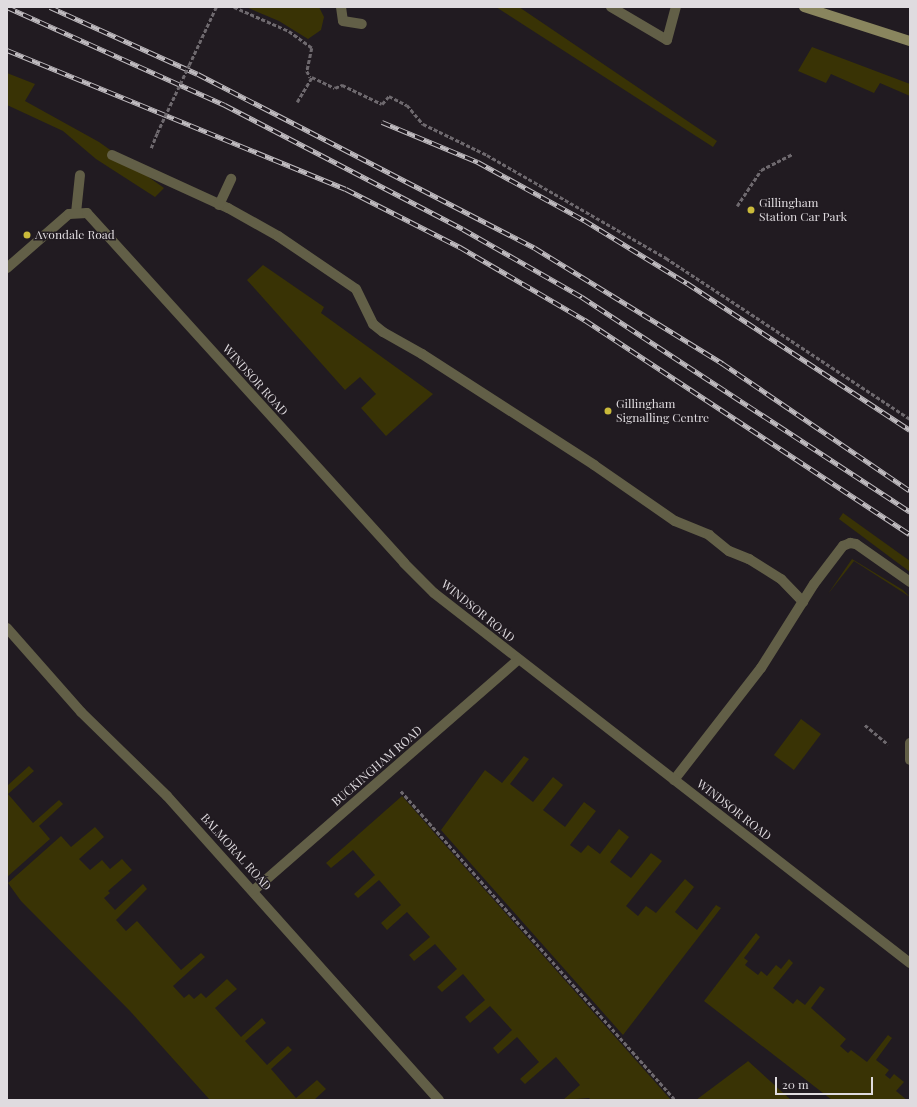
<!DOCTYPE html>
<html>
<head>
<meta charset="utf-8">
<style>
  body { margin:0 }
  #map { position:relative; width:917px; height:1107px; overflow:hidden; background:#211b21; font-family:"Playfair Display",serif }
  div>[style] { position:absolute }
  .green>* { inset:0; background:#393305; transform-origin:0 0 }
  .path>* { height:2.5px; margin-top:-1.25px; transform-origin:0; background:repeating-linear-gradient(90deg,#6e696e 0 4px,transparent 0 6px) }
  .lane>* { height:10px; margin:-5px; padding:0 5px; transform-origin:5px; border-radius:5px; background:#625f47 }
  .street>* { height:10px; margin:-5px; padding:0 5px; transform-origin:5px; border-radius:5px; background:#625f47 }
  .secondary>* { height:10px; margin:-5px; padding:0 5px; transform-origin:5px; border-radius:5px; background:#89855e }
  .rail>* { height:4.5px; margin-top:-2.25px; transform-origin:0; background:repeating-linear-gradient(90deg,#211b21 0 9px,#c0bcc0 0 18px); box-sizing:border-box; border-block:1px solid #c0bcc0 }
  .path-bridge>* { height:2.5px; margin-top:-1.25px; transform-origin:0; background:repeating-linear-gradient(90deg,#6e696e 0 4px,transparent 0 6px) }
  .dots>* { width:11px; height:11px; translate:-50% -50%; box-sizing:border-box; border:2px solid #211b21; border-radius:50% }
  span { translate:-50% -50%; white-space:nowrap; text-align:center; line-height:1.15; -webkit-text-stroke:3px #211b21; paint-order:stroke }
  .poi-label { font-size:12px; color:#dfdbdf }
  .left { translate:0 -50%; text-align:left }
  .street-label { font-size:12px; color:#dfdbdf }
  .frame { position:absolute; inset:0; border:8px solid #dfdbdf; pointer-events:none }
  .scale { position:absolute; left:775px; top:1077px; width:98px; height:18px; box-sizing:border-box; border:2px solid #dfdbdf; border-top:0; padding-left:5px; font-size:12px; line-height:14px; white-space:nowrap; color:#dfdbdf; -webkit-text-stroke:3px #211b21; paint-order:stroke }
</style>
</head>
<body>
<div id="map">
  <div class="green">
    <div style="clip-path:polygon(246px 7px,319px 7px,324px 17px,321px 30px,308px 39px,279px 21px)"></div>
    <div style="clip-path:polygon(496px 7px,519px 7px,717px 141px,713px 147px)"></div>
    <div style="clip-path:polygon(812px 47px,910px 84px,910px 96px,880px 83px,874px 93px,831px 74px,826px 83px,798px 71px)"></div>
    <div style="clip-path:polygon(7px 73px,35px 84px,25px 101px,99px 142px,164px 188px,155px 197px,96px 159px,63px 131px,7px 105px)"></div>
    <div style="clip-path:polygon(263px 265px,324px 307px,321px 313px,433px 394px,386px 436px,361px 408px,376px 394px,360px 377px,345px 390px,247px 280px)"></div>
    <div style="clip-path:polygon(843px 513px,910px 561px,910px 572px,839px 519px)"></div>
    <div style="clip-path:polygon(852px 559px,903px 590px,910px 597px,854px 561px,828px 594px)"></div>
    <div style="left:801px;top:719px;width:25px;height:45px;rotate:37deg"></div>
    <div style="clip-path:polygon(524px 756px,529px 759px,510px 784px,533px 802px,553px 777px,563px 785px,543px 810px,565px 827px,584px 802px,596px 811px,570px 845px,581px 853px,588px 845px,600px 854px,619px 829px,629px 837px,610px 862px,631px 878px,651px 853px,662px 861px,626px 906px,638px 916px,646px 906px,656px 913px,685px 879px,694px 887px,675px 912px,697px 930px,716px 905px,721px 908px,623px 1035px,441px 830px,485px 770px,502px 783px)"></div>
    <div style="clip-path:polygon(29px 766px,34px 771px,8px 794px,33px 823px,59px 800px,63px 804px,39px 826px,50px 839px,7px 877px,7px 786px)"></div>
    <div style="clip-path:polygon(402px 796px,430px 828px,671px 1100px,591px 1100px,589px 1098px,563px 1100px,580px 1085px,556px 1057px,525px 1084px,520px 1079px,539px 1062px,517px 1037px,498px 1054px,493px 1048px,512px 1030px,490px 1006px,470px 1023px,465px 1017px,485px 1000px,463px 974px,442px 992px,437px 987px,457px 969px,435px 944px,414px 961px,409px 955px,430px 937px,407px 912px,387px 930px,381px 923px,401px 905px,379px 880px,358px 898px,354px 894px,375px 875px,353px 850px,331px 868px,326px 863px)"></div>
    <div style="clip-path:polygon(95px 827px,104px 837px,79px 859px,90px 870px,102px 860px,110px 869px,122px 859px,132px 870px,108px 891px,110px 893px,104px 898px,115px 910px,143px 884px,147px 889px,116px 920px,126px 931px,137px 921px,181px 970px,201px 953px,205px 957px,173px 986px,184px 998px,189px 994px,194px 999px,201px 993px,206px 998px,227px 979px,237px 989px,215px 1008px,241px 1037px,262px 1018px,266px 1023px,245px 1041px,267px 1065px,288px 1046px,292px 1050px,271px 1069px,296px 1098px,317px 1080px,326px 1089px,314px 1100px,210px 1100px,130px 1011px,21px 901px,8px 883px,61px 836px,71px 847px)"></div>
    <div style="clip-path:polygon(756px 933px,760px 937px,744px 958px,748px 961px,745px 965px,758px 975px,761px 971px,767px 976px,776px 965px,781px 969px,789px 959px,793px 963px,773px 988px,793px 1004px,797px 999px,805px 1005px,820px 986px,825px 989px,811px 1008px,846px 1039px,840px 1046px,848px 1053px,851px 1050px,867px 1062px,888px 1035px,892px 1038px,876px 1060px,889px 1070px,885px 1075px,890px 1079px,894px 1074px,904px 1082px,896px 1091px,907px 1100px,832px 1100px,704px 1001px)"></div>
    <div style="clip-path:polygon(748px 1061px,791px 1100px,696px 1100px,747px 1062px)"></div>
  </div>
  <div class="path">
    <div style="left:234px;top:7px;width:60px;rotate:23.6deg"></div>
    <div style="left:289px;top:31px;width:29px;rotate:36deg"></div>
    <div style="left:312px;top:48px;width:24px;rotate:102deg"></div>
    <div style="left:307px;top:71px;width:7px;rotate:63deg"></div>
    <div style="left:189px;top:65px;width:64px;rotate:-65deg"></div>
    <div style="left:297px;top:102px;width:29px;rotate:-59deg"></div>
    <div style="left:312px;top:77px;width:25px;rotate:26deg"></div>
    <div style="left:335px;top:88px;width:8px;rotate:-23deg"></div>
    <div style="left:342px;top:85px;width:44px;rotate:25.4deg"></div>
    <div style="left:382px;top:104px;width:11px;rotate:-49deg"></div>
    <div style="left:389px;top:96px;width:20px;rotate:27deg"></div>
    <div style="left:407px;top:105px;width:25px;rotate:50deg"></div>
    <div style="left:423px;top:124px;width:71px;rotate:25.8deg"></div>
    <div style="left:487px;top:155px;width:207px;rotate:29.9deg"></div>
    <div style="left:666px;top:258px;width:292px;rotate:33.4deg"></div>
    <div style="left:151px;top:148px;width:16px;rotate:-68deg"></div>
    <div style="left:737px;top:206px;width:43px;rotate:-56.3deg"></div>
    <div style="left:761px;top:170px;width:35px;rotate:-27deg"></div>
    <div style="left:865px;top:725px;width:30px;rotate:40deg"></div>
    <div style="left:401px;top:791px;width:413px;rotate:48.4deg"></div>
  </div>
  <div class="lane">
    <div style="left:341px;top:7px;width:14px;rotate:82deg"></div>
    <div style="left:343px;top:21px;width:19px;rotate:9deg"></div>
    <div style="left:611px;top:7px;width:65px;rotate:30.5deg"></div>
    <div style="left:667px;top:40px;width:34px;rotate:-75deg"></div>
    <div style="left:112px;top:155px;width:128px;rotate:24.6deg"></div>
    <div style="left:228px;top:208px;width:57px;rotate:29.2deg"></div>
    <div style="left:278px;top:236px;width:94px;rotate:34.2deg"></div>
    <div style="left:356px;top:289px;width:39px;rotate:64deg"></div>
    <div style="left:373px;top:324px;width:13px;rotate:39deg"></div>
    <div style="left:383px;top:332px;width:45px;rotate:29.4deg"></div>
    <div style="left:422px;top:354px;width:205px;rotate:32.8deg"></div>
    <div style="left:594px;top:465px;width:98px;rotate:34.7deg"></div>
    <div style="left:675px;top:521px;width:37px;rotate:22deg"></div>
    <div style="left:709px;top:535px;width:26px;rotate:39deg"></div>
    <div style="left:729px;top:551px;width:22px;rotate:22deg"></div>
    <div style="left:749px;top:559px;width:38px;rotate:32deg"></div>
    <div style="left:781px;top:579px;width:32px;rotate:46deg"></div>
    <div style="left:219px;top:205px;width:29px;rotate:-65deg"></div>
    <div style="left:674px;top:780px;width:142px;rotate:-52.2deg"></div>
    <div style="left:761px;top:668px;width:99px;rotate:-57.8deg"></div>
    <div style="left:814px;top:584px;width:48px;rotate:-52.7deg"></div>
    <div style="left:843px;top:546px;width:8px;rotate:-23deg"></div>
    <div style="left:850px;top:543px;width:6px;rotate:9deg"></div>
    <div style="left:856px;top:544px;width:66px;rotate:35.1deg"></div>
  </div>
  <div class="street">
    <div style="left:76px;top:213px;width:38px;rotate:-84deg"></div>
    <div style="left:7px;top:268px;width:82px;rotate:-41.1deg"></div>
    <div style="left:69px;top:214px;width:18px;rotate:-3deg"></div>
    <div style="left:87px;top:213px;width:472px;rotate:47.8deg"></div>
    <div style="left:404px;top:563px;width:42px;rotate:45deg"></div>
    <div style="left:434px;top:593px;width:603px;rotate:37.86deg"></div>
    <div style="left:7px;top:628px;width:112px;rotate:48.6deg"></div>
    <div style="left:81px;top:712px;width:120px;rotate:44.3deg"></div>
    <div style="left:167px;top:796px;width:408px;rotate:48.2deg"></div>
    <div style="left:910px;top:743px;width:17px;rotate:90deg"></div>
    <div style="left:253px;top:891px;width:352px;rotate:-41.1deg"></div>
  </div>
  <div class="secondary">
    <div style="left:804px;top:7px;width:111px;rotate:17.8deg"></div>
  </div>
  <div class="rail">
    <div style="left:7px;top:7px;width:239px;rotate:24.2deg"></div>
    <div style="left:225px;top:105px;width:268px;rotate:27.5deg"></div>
    <div style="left:463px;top:229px;width:137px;rotate:29.7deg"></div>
    <div style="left:582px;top:297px;width:392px;rotate:33.2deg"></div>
    <div style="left:50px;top:7px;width:162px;rotate:24.4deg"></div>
    <div style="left:198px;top:74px;width:379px;rotate:27.3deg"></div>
    <div style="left:535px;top:248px;width:220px;rotate:31.6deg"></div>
    <div style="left:722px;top:363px;width:227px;rotate:34.2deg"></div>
    <div style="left:7px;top:50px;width:366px;rotate:22.3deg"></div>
    <div style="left:346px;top:189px;width:128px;rotate:27deg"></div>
    <div style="left:460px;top:247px;width:145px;rotate:30.3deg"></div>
    <div style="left:585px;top:320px;width:389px;rotate:33.4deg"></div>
    <div style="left:382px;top:122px;width:104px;rotate:22.6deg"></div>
    <div style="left:478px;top:162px;width:121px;rotate:28.7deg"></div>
    <div style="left:584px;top:220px;width:121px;rotate:31.5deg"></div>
    <div style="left:687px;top:283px;width:267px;rotate:33.4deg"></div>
  </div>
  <div class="path-bridge">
    <div style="left:157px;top:133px;width:75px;rotate:-64.8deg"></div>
  </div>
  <div class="dots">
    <div style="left:751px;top:210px;background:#caba3a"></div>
    <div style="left:27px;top:235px;background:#caba3a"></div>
    <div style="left:608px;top:411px;background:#caba3a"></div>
  </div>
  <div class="poi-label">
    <span class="left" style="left:759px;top:210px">Gillingham<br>Station Car Park</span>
    <span class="left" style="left:35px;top:235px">Avondale Road</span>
    <span class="left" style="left:616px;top:411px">Gillingham<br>Signalling Centre</span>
  </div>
  <div class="street-label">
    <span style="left:255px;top:380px;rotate:48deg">WINDSOR ROAD</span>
    <span style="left:478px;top:611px;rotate:39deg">WINDSOR ROAD</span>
    <span style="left:377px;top:766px;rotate:-41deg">BUCKINGHAM ROAD</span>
    <span style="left:734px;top:810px;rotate:38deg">WINDSOR ROAD</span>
    <span style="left:236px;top:852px;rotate:48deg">BALMORAL ROAD</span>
  </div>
  <div class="frame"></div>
  <div class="scale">20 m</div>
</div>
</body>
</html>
